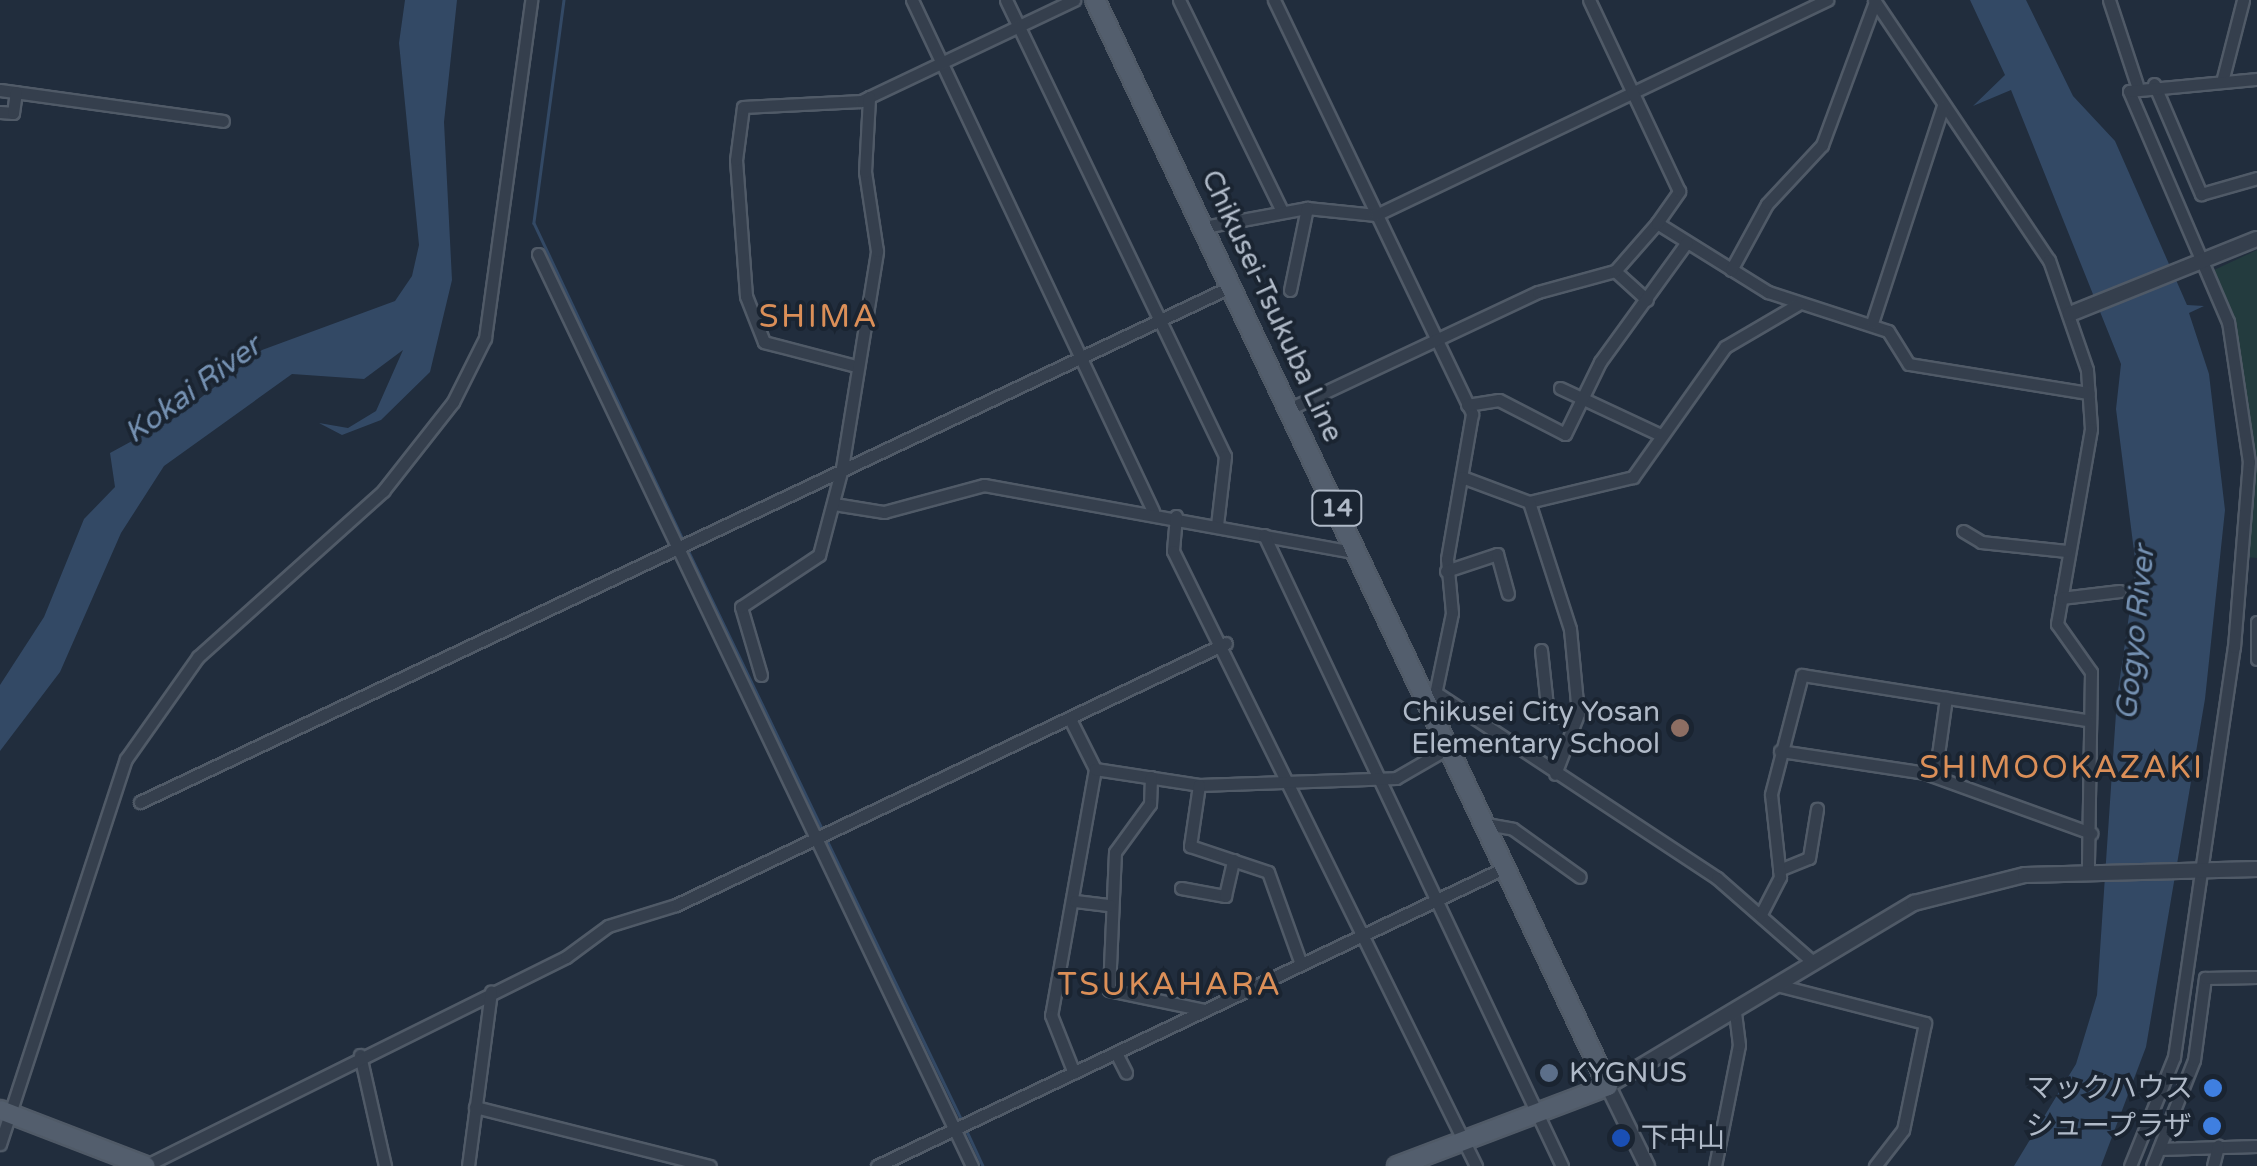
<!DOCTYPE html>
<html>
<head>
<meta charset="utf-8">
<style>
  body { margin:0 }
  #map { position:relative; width:2257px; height:1166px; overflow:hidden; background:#212d3d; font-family:"Varela Round","Noto Sans JP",sans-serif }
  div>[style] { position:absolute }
  .green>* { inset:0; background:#233b3e }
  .water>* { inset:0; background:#334965 }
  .stream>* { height:2.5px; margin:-1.25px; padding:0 1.25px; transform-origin:1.25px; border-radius:1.25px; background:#334965 }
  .roads { filter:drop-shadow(2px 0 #505a67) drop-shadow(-2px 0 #505a67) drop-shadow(0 2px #505a67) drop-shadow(0 -2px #505a67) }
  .minor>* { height:11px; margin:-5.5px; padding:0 5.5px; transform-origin:5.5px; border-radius:5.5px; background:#353f4d }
  .tertiary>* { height:14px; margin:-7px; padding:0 7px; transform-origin:7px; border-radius:7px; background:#353f4d }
  .primary>* { height:18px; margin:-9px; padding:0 9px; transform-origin:9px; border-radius:9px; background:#535e6d }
  .dots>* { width:28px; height:28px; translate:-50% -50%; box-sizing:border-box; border:5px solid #1a2431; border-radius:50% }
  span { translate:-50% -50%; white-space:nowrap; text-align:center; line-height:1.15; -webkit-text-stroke:8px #1a2431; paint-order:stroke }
  .shield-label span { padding:2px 8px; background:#1a2431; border:2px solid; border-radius:8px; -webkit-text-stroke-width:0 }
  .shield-label { font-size:25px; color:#b0bac8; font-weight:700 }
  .street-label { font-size:28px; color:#b0bac8 }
  .poi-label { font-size:28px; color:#b0bac8 }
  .right { translate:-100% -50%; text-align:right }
  .left { translate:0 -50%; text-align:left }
  .water-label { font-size:30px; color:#7591b2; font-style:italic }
  .quarter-label { font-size:32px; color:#db8f58; letter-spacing:2.5px }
</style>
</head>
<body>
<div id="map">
  <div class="green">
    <div style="clip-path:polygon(2257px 250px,2257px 558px,2246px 557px,2249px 404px,2214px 270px)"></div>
  </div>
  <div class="water">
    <div style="clip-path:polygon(405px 0,457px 0,444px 122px,452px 280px,430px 372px,381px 420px,342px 435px,319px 423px,348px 428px,376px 411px,403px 350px,364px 379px,292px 374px,164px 466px,121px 533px,60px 672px,0 751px,0 685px,44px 617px,84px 519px,115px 487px,110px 453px,176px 417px,262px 350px,395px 301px,412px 276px,419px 245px,399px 43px)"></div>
    <div style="clip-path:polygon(1970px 0,2026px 0,2073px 96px,2115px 141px,2187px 305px,2204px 306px,2189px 313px,2209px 374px,2225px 510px,2205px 699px,2146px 1047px,2101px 1166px,2014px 1166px,2076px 1064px,2097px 995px,2117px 698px,2136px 567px,2116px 409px,2121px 364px,2011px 90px,1973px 106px,2005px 75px)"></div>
  </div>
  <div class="stream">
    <div style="left:564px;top:0;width:225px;rotate:97.7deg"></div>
    <div style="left:534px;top:223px;width:348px;rotate:64.8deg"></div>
    <div style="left:688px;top:550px;width:312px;rotate:64.3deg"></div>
    <div style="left:826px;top:838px;width:312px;rotate:64.3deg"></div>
    <div style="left:965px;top:1127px;width:43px;rotate:65.2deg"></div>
  </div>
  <div class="roads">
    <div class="minor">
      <div style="left:912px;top:0;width:565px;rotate:64.75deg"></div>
      <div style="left:1006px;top:0;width:506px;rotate:64.35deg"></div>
      <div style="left:1225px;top:456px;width:69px;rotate:96.6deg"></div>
      <div style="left:1179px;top:0;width:235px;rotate:64deg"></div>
      <div style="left:1274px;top:0;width:459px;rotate:64.4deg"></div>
      <div style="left:1472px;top:414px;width:147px;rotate:99.8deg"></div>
      <div style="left:1447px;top:559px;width:54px;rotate:84.7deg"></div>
      <div style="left:1452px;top:613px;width:98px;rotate:101.8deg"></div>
      <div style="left:1874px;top:0;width:313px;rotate:56.1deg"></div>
      <div style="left:2049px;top:260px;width:116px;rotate:70.9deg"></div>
      <div style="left:2087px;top:370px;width:59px;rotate:86.1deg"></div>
      <div style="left:2091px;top:429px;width:198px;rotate:99.9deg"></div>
      <div style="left:2057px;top:624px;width:59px;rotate:54.7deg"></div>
      <div style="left:2091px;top:672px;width:201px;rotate:90.9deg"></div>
      <div style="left:2109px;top:0;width:89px;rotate:71.8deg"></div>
      <div style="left:2223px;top:78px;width:81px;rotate:-75.6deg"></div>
      <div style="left:2154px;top:84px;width:120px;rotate:66.9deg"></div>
      <div style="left:2201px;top:194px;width:58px;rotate:-15.9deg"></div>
      <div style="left:0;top:90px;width:225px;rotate:7.9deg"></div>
      <div style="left:0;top:112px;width:13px;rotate:4deg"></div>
      <div style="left:13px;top:113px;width:21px;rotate:-82deg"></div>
      <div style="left:1657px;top:223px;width:131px;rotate:31.9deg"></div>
      <div style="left:1768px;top:292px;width:126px;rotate:18deg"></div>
      <div style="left:1888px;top:331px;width:39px;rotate:58deg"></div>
      <div style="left:1909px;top:364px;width:182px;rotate:9.2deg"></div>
      <div style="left:1204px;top:227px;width:105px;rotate:-10.5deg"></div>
      <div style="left:1307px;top:208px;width:69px;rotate:5.8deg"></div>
      <div style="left:1376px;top:215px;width:500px;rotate:-25.5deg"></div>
      <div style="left:538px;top:254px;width:1010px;rotate:64.55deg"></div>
      <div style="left:1731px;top:270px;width:75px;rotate:-61.4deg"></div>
      <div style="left:1767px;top:204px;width:81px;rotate:-47deg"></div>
      <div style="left:1822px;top:145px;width:153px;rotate:-69.7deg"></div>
      <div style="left:1615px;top:271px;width:43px;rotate:42.2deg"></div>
      <div style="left:1290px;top:290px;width:84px;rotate:-78.3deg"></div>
      <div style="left:1872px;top:323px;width:228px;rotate:-71.9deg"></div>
      <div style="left:852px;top:365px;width:91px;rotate:-165.4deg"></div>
      <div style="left:764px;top:342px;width:49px;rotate:-111.4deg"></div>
      <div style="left:746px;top:296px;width:136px;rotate:-94.2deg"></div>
      <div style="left:736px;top:160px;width:53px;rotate:-82.5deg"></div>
      <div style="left:743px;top:107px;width:118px;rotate:-2.9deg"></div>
      <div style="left:861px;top:101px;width:236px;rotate:-25.4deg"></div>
      <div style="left:1560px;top:388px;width:111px;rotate:25deg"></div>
      <div style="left:1467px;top:405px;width:32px;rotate:-9deg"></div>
      <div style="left:1499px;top:400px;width:74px;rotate:27.3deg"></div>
      <div style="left:1565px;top:434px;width:80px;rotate:-64.1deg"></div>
      <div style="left:1600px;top:362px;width:148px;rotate:-54.1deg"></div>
      <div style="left:1289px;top:409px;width:275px;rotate:-25.2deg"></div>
      <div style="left:1538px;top:292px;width:80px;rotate:-15.3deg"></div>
      <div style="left:1615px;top:271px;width:64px;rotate:-48.8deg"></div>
      <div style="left:1657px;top:223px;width:39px;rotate:-55deg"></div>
      <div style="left:1679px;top:191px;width:211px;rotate:-115.2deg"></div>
      <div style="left:1462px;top:477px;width:72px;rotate:20.5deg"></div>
      <div style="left:1529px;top:502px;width:107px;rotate:-13.5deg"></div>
      <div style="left:1633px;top:477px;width:159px;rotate:-54.7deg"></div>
      <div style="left:1725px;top:347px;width:83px;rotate:-30.3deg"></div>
      <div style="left:1529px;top:502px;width:133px;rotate:72.1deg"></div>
      <div style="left:1570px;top:629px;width:85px;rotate:84.6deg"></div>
      <div style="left:1578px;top:714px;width:64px;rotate:111deg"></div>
      <div style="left:834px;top:504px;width:51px;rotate:9.1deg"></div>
      <div style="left:884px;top:512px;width:104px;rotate:-15.1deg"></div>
      <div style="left:984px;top:485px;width:380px;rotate:10.3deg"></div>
      <div style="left:1176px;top:516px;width:35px;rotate:95deg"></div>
      <div style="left:1173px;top:551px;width:686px;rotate:63.77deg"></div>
      <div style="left:1963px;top:531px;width:21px;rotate:31deg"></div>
      <div style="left:1981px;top:542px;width:86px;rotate:6deg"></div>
      <div style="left:1264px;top:535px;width:698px;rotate:64.72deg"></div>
      <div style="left:1446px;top:571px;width:54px;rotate:-18.4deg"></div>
      <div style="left:1497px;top:554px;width:41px;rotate:74.6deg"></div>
      <div style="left:2061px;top:598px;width:59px;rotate:-6.8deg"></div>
      <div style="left:2257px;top:622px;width:37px;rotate:90deg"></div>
      <div style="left:1541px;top:650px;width:65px;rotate:83.9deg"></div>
      <div style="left:1548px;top:715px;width:28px;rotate:8deg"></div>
      <div style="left:761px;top:675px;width:71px;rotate:-106.4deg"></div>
      <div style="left:741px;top:607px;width:94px;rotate:-33.7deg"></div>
      <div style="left:819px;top:555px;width:90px;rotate:-75.2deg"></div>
      <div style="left:842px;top:468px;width:220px;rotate:-80.8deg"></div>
      <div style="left:877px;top:251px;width:80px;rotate:-98.6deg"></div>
      <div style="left:865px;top:172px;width:75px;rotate:-86.9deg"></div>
      <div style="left:1435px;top:692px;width:338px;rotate:33.4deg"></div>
      <div style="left:1717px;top:878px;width:128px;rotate:41.2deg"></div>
      <div style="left:1070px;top:719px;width:56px;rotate:63.4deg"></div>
      <div style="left:1095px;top:769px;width:250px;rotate:100.1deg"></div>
      <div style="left:1051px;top:1015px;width:62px;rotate:68.4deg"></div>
      <div style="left:1780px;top:751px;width:147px;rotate:8.6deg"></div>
      <div style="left:1925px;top:773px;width:177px;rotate:19.9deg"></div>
      <div style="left:1095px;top:769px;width:105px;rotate:8.7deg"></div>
      <div style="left:1199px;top:785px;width:197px;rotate:-2deg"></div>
      <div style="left:1396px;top:778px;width:62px;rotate:-29.9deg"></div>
      <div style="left:1935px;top:776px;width:79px;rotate:-82deg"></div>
      <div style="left:1151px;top:777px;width:27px;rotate:92deg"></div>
      <div style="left:1150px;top:804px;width:59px;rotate:126.1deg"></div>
      <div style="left:1115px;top:852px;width:138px;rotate:92.5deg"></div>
      <div style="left:1109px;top:990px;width:98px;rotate:11.8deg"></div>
      <div style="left:1199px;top:785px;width:62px;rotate:98.4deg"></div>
      <div style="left:1190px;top:846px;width:82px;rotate:18.4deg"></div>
      <div style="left:1268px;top:872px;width:98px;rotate:70.3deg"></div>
      <div style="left:140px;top:802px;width:1208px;rotate:-25.29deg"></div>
      <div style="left:1486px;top:824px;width:27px;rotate:10deg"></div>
      <div style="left:1513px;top:829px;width:82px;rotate:35.6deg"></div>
      <div style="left:1779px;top:870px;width:32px;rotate:-22deg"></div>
      <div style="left:1809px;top:858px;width:50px;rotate:-80.7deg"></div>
      <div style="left:1181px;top:888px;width:45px;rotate:10.3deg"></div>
      <div style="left:1225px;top:896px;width:37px;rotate:-77deg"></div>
      <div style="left:1075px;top:901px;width:35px;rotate:7deg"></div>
      <div style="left:1761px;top:914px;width:42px;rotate:-62.8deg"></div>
      <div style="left:1780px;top:877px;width:83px;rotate:-96.2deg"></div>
      <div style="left:1771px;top:794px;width:123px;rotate:-75.4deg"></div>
      <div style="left:1802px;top:675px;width:289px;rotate:9deg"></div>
      <div style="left:1777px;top:985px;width:153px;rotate:14.4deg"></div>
      <div style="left:1925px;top:1023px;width:109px;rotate:101.6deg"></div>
      <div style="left:1903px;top:1130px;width:46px;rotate:127.9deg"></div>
      <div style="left:1116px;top:1053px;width:22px;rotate:63deg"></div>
      <div style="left:360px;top:1055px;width:114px;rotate:77.3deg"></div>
      <div style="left:475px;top:1107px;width:242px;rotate:14.1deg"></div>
      <div style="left:0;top:1144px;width:405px;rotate:-71.9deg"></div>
      <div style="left:126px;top:759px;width:125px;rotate:-54.8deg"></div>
      <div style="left:198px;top:657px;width:249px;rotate:-41.9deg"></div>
      <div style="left:383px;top:491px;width:113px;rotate:-51.8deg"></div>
      <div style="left:453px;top:402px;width:72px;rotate:-63.4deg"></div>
      <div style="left:485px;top:338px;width:341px;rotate:-82.2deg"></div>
      <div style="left:2159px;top:1149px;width:98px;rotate:-1.8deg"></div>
      <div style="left:145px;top:1166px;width:470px;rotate:-26.4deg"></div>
      <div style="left:566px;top:957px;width:52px;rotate:-36.4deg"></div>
      <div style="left:608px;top:926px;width:71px;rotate:-17.2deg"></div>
      <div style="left:676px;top:905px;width:609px;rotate:-25.47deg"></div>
      <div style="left:468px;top:1166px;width:176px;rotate:-82.5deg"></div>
      <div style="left:877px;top:1166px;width:696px;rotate:-25.42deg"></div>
      <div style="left:1715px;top:1166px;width:123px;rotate:-78.8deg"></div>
      <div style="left:1739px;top:1045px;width:34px;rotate:-97deg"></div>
      <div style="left:2130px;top:1166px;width:118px;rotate:-68deg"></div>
      <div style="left:2174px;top:1057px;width:414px;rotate:-81.7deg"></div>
      <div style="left:2234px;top:647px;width:186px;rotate:-85.4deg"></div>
      <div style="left:2249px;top:462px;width:142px;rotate:-98.5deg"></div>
      <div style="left:2228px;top:322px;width:251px;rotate:-113.2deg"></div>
      <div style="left:2129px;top:91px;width:129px;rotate:-5.4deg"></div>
      <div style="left:2152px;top:1166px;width:114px;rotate:-68.4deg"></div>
      <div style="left:2194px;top:1060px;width:83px;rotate:-82.4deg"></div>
      <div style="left:2205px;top:978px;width:52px;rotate:-1.1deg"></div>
      <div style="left:2213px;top:1166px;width:21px;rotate:-76deg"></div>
    </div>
    <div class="tertiary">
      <div style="left:2070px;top:314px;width:201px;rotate:-21.9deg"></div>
      <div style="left:1647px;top:1166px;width:89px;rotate:-116deg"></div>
      <div style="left:1608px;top:1086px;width:357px;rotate:-30.9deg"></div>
      <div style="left:1914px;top:903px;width:114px;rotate:-14.2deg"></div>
      <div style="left:2025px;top:875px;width:232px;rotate:-1.5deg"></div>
    </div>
    <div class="primary">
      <div style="left:1095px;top:0;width:1201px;rotate:64.72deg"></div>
      <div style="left:1608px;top:1086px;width:226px;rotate:159.2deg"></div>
      <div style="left:0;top:1110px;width:156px;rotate:21deg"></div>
    </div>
  </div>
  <div class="dots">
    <div style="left:1680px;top:728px;background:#8d6e63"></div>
    <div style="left:1549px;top:1073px;background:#5c6f8a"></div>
    <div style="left:2213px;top:1088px;background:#3f7fe0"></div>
    <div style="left:2212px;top:1126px;background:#3f7fe0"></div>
    <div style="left:1621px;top:1138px;background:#1a4fb4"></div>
  </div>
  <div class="shield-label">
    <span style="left:1337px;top:508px">14</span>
  </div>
  <div class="street-label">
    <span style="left:1272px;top:306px;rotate:65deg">Chikusei-Tsukuba Line</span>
  </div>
  <div class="poi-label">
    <span class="right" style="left:1660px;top:728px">Chikusei City Yosan<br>Elementary School</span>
    <span class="left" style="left:1569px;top:1073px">KYGNUS</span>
    <span class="right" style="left:2193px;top:1088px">マックハウス</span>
    <span class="right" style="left:2192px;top:1126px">シュープラザ</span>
    <span class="left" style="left:1641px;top:1138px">下中山</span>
  </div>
  <div class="water-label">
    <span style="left:193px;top:390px;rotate:-36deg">Kokai River</span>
    <span style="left:2136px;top:633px;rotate:-84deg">Gogyo River</span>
  </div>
  <div class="quarter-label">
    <span style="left:819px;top:317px">SHIMA</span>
    <span style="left:2062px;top:768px">SHIMOOKAZAKI</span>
    <span style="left:1170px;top:985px">TSUKAHARA</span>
  </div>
</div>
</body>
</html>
